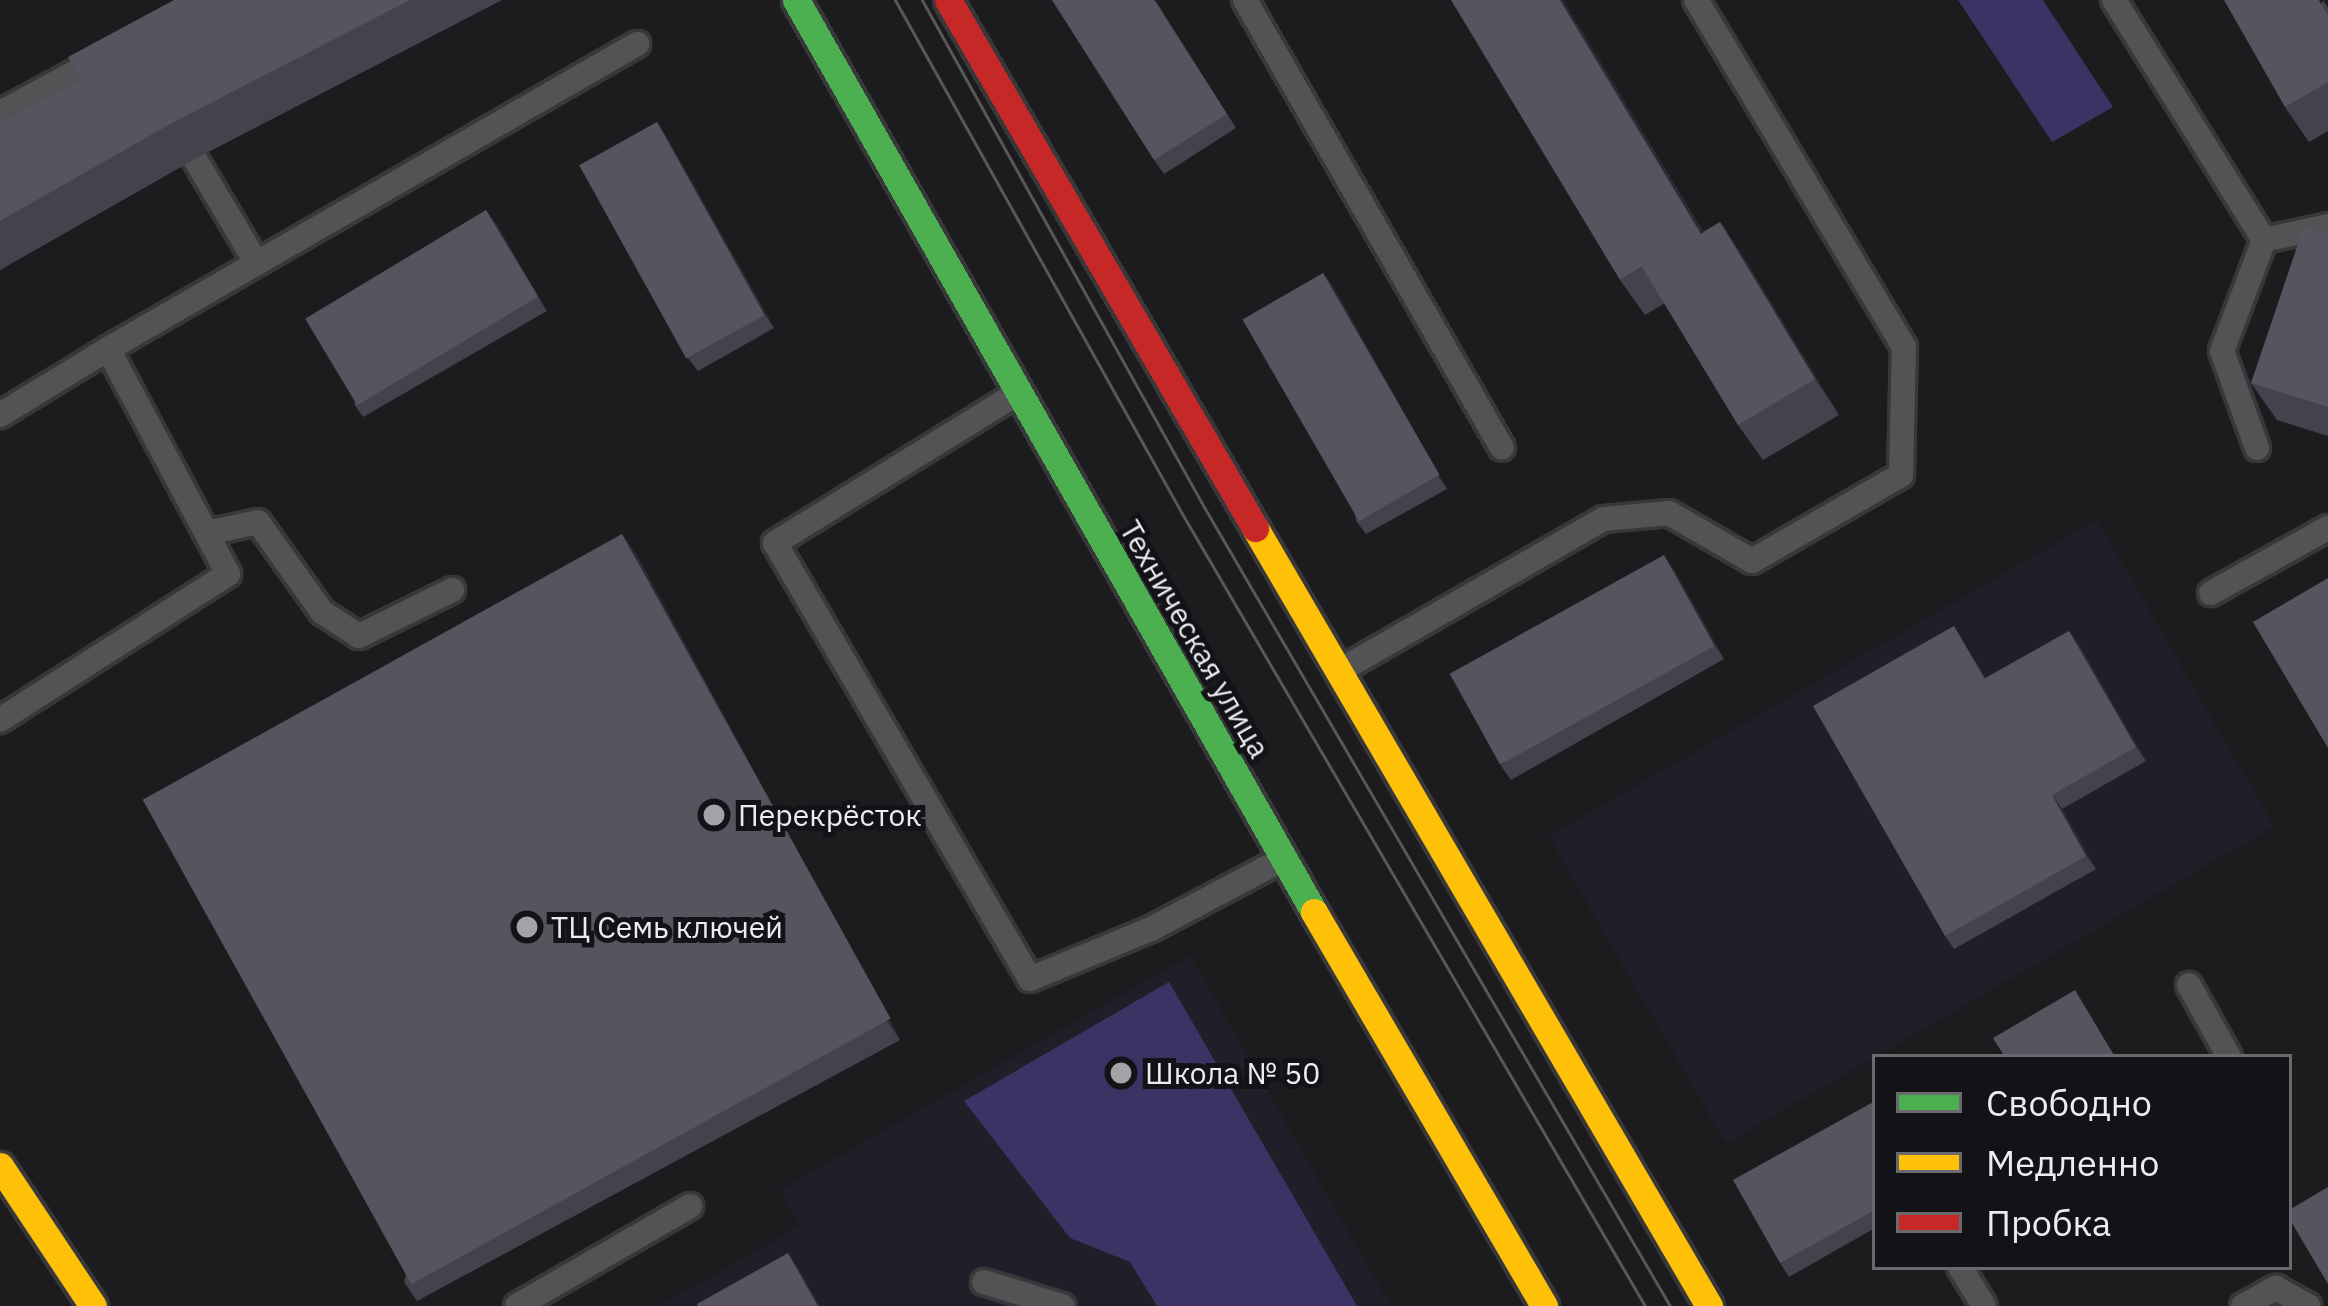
<!DOCTYPE html>
<html>
<head>
<meta charset="utf-8">
<style>
  body { margin:0 }
  #map { position:relative; width:2328px; height:1306px; overflow:hidden; background:#1c1c1f; font-family:"IBM Plex Sans",sans-serif }
  div>[style] { position:absolute }
  .built>* { inset:0; background:#201f29; transform-origin:0 0 }
  .green>* { inset:0; background:#3c3263 }
  .roads { filter:drop-shadow(3px 0 #38383b) drop-shadow(-3px 0 #38383b) drop-shadow(0 3px #38383b) drop-shadow(0 -3px #38383b) }
  .lane>* { height:24px; margin:-12px; padding:0 12px; transform-origin:12px; border-radius:12px; background:#535255 }
  .fast>* { height:27px; margin:-13.5px; padding:0 13.5px; transform-origin:13.5px; border-radius:13.5px; background:#4caf50 }
  .slow>* { height:27px; margin:-13.5px; padding:0 13.5px; transform-origin:13.5px; border-radius:13.5px; background:#ffc107 }
  .jam>* { height:27px; margin:-13.5px; padding:0 13.5px; transform-origin:13.5px; border-radius:13.5px; background:#c62828 }
  .tram>* { height:3px; margin:-1.5px; padding:0 1.5px; transform-origin:1.5px; border-radius:1.5px; background:#58585a }
  .wall>* { inset:0; background:#45424e }
  .shaded-wall>* { inset:0; background:#2d2b34 }
  .building>* { inset:0; background:#575460; transform-origin:0 0 }
  .dots>* { width:33px; height:33px; translate:-50% -50%; box-sizing:border-box; border:6px solid #121217; border-radius:50% }
  span { translate:-50% -50%; white-space:nowrap; text-align:center; line-height:1.15; -webkit-text-stroke:10px #121217; paint-order:stroke }
  .street-label { font-size:30px; color:#ececf0 }
  .poi-label { font-size:30px; color:#ececf0 }
  .left { translate:0 -50%; text-align:left }
  .legend { position:absolute; left:1872px; top:1054px; width:420px; height:216px; box-sizing:border-box; background:#121217; border:3px solid #69696e; margin:0; padding:15px 21px; list-style:none; font-size:36px; color:#ececf0 }
  .legend li { display:flex; align-items:center; gap:24px; height:60px }
  .legend b { width:60px; border:3px solid #69696e }
</style>
</head>
<body>
<div id="map">
  <div class="built">
    <div style="left:2097px;top:520px;width:354px;height:633px;rotate:60deg"></div>
    <div style="clip-path:polygon(1190px 956px,1391px 1306px,660px 1306px,800px 1226px,780px 1190px)"></div>
  </div>
  <div class="green">
    <div style="clip-path:polygon(1958px 0,2043px 0,2113px 107px,2052px 142px)"></div>
    <div style="clip-path:polygon(1169px 982px,1357px 1306px,1157px 1306px,1130px 1262px,1070px 1238px,964px 1101px)"></div>
  </div>
  <div class="roads">
    <div class="lane">
      <div style="left:1245px;top:0;width:516px;rotate:60.16deg"></div>
      <div style="left:2114px;top:0;width:283px;rotate:58deg"></div>
      <div style="left:0;top:113px;width:117px;rotate:-28.5deg"></div>
      <div style="left:195px;top:159px;width:120px;rotate:59.4deg"></div>
      <div style="left:108px;top:349px;width:611px;rotate:-29.97deg"></div>
      <div style="left:1013px;top:396px;width:280px;rotate:148.3deg"></div>
      <div style="left:775px;top:543px;width:505px;rotate:59.68deg"></div>
      <div style="left:1030px;top:979px;width:133px;rotate:-22.5deg"></div>
      <div style="left:1153px;top:928px;width:145px;rotate:-28deg"></div>
      <div style="left:0;top:415px;width:127px;rotate:-31.4deg"></div>
      <div style="left:108px;top:349px;width:255px;rotate:61.9deg"></div>
      <div style="left:228px;top:574px;width:271px;rotate:147.4deg"></div>
      <div style="left:2257px;top:448px;width:103px;rotate:-109.8deg"></div>
      <div style="left:2222px;top:351px;width:119px;rotate:-69.3deg"></div>
      <div style="left:2264px;top:240px;width:66px;rotate:-12.3deg"></div>
      <div style="left:207px;top:533px;width:52px;rotate:-12.2deg"></div>
      <div style="left:258px;top:522px;width:110px;rotate:54.6deg"></div>
      <div style="left:322px;top:612px;width:44px;rotate:33deg"></div>
      <div style="left:359px;top:636px;width:104px;rotate:-26.3deg"></div>
      <div style="left:2211px;top:593px;width:134px;rotate:-29.1deg"></div>
      <div style="left:1341px;top:670px;width:303px;rotate:-29.9deg"></div>
      <div style="left:1604px;top:519px;width:65px;rotate:-5.3deg"></div>
      <div style="left:1669px;top:513px;width:96px;rotate:30deg"></div>
      <div style="left:1752px;top:561px;width:172px;rotate:-30deg"></div>
      <div style="left:1901px;top:475px;width:128px;rotate:-88.7deg"></div>
      <div style="left:1904px;top:347px;width:405px;rotate:-120.9deg"></div>
      <div style="left:2189px;top:985px;width:82px;rotate:60.9deg"></div>
      <div style="left:1960px;top:1267px;width:46px;rotate:58.4deg"></div>
      <div style="left:984px;top:1282px;width:82px;rotate:17.1deg"></div>
      <div style="left:517px;top:1306px;width:200px;rotate:-30deg"></div>
      <div style="left:2243px;top:1306px;width:38px;rotate:-29deg"></div>
      <div style="left:2276px;top:1288px;width:37px;rotate:29deg"></div>
    </div>
    <div class="fast">
      <div style="left:796px;top:0;width:1049px;rotate:60.4deg"></div>
    </div>
    <div class="slow">
      <div style="left:1255px;top:528px;width:901px;rotate:59.73deg"></div>
      <div style="left:1314px;top:912px;width:456px;rotate:59.7deg"></div>
      <div style="left:0;top:1166px;width:168px;rotate:56.4deg"></div>
    </div>
    <div class="jam">
      <div style="left:948px;top:0;width:611px;rotate:59.82deg"></div>
    </div>
  </div>
  <div class="tram">
    <div style="left:895px;top:0;width:592px;rotate:60.8deg"></div>
    <div style="left:1184px;top:517px;width:914px;rotate:59.7deg"></div>
    <div style="left:922px;top:0;width:580px;rotate:60.92deg"></div>
    <div style="left:1204px;top:507px;width:925px;rotate:59.75deg"></div>
  </div>
  <div class="wall">
    <div style="clip-path:polygon(174px 0,502px 0,195px 159px,0 270px,0 123px,80px 79px)"></div>
    <div style="clip-path:polygon(1155px 0,1236px 128px,1164px 174px,1154px 160px)"></div>
    <div style="clip-path:polygon(2323px 0,2328px 8px,2328px 131px,2309px 142px,2285px 107px)"></div>
    <div style="clip-path:polygon(657px 122px,666px 136px,774px 328px,698px 371px,688px 358px)"></div>
    <div style="clip-path:polygon(486px 210px,547px 311px,363px 417px,354px 404px)"></div>
    <div style="clip-path:polygon(1720px 222px,1744px 258px,1839px 415px,1763px 460px,1738px 425px,1665px 303px,1645px 315px,1620px 280px)"></div>
    <div style="clip-path:polygon(2328px 235px,2328px 436px,2277px 420px,2251px 383px)"></div>
    <div style="clip-path:polygon(1323px 273px,1447px 489px,1366px 534px,1356px 521px)"></div>
    <div style="clip-path:polygon(636px 554px,900px 1040px,417px 1301px,404px 1282px)"></div>
    <div style="clip-path:polygon(1673px 568px,1724px 659px,1511px 780px,1501px 766px)"></div>
    <div style="clip-path:polygon(1954px 626px,1985px 678px,2069px 631px,2146px 761px,2062px 809px,2096px 869px,1954px 949px,1945px 936px)"></div>
    <div style="clip-path:polygon(1875px 1101px,1875px 1228px,1789px 1277px,1780px 1263px)"></div>
  </div>
  <div class="shaded-wall">
    <div style="clip-path:polygon(1560px 0,1563px 0,1726px 269px,1701px 234px)"></div>
    <div style="clip-path:polygon(657px 122px,666px 136px,774px 328px,765px 315px)"></div>
    <div style="clip-path:polygon(486px 210px,496px 223px,547px 311px,538px 297px)"></div>
    <div style="clip-path:polygon(1720px 222px,1744px 258px,1839px 415px,1815px 379px)"></div>
    <div style="clip-path:polygon(1323px 273px,1333px 286px,1447px 489px,1438px 476px)"></div>
    <div style="clip-path:polygon(622px 534px,636px 554px,900px 1040px,887px 1021px)"></div>
    <div style="clip-path:polygon(1664px 555px,1673px 568px,1724px 659px,1715px 646px)"></div>
    <div style="clip-path:polygon(2069px 631px,2079px 644px,2146px 761px,2136px 747px)"></div>
    <div style="clip-path:polygon(2052px 795px,2062px 809px,2096px 869px,2086px 856px)"></div>
    <div style="clip-path:polygon(788px 1253px,801px 1273px,820px 1306px,818px 1306px)"></div>
  </div>
  <div class="building">
    <div style="clip-path:polygon(174px 0,410px 0,170px 124px,0 221px,0 123px,80px 79px,68px 57px)"></div>
    <div style="clip-path:polygon(1052px 0,1154px 0,1227px 114px,1154px 160px)"></div>
    <div style="clip-path:polygon(1451px 0,1560px 0,1701px 234px,1720px 222px,1815px 379px,1738px 425px,1642px 267px,1620px 280px)"></div>
    <div style="clip-path:polygon(2224px 0,2319px 0,2328px 16px,2328px 82px,2285px 107px)"></div>
    <div style="left:657px;top:122px;width:221px;height:89px;rotate:61deg"></div>
    <div style="left:486px;top:210px;width:101px;height:211px;rotate:59deg"></div>
    <div style="clip-path:polygon(2304px 226px,2328px 235px,2328px 407px,2251px 383px)"></div>
    <div style="left:1323px;top:273px;width:233px;height:93px;rotate:60deg"></div>
    <div style="left:622px;top:534px;width:554px;height:548px;rotate:61deg"></div>
    <div style="left:1664px;top:555px;width:104px;height:245px;rotate:61deg"></div>
    <div style="clip-path:polygon(2328px 578px,2328px 748px,2253px 622px)"></div>
    <div style="clip-path:polygon(1954px 626px,1984px 679px,2069px 631px,2136px 747px,2052px 795px,2086px 856px,1945px 936px,1813px 706px)"></div>
    <div style="clip-path:polygon(2075px 990px,2115px 1057px,2005px 1057px,1993px 1038px)"></div>
    <div style="clip-path:polygon(1875px 1101px,1875px 1210px,1780px 1263px,1733px 1180px)"></div>
    <div style="clip-path:polygon(2328px 1187px,2328px 1284px,2289px 1218px,2289px 1210px)"></div>
    <div style="clip-path:polygon(788px 1253px,818px 1306px,698px 1306px,697px 1304px)"></div>
  </div>
  <div class="dots">
    <div style="left:714px;top:815px;background:#a3a3a7"></div>
    <div style="left:527px;top:927px;background:#a3a3a7"></div>
    <div style="left:1121px;top:1073px;background:#a3a3a7"></div>
  </div>
  <div class="street-label">
    <span style="left:1195px;top:639px;rotate:60deg">Техническая улица</span>
  </div>
  <div class="poi-label">
    <span class="left" style="left:738px;top:815px">Перекрёсток</span>
    <span class="left" style="left:551px;top:927px">ТЦ Семь ключей</span>
    <span class="left" style="left:1145px;top:1073px">Школа № 50</span>
  </div>
  <ul class="legend">
  <li><b style="height:15px;background:#4caf50"></b>Свободно</li>
  <li><b style="height:15px;background:#ffc107"></b>Медленно</li>
  <li><b style="height:15px;background:#c62828"></b>Пробка</li>
  </ul>
</div>
</body>
</html>
